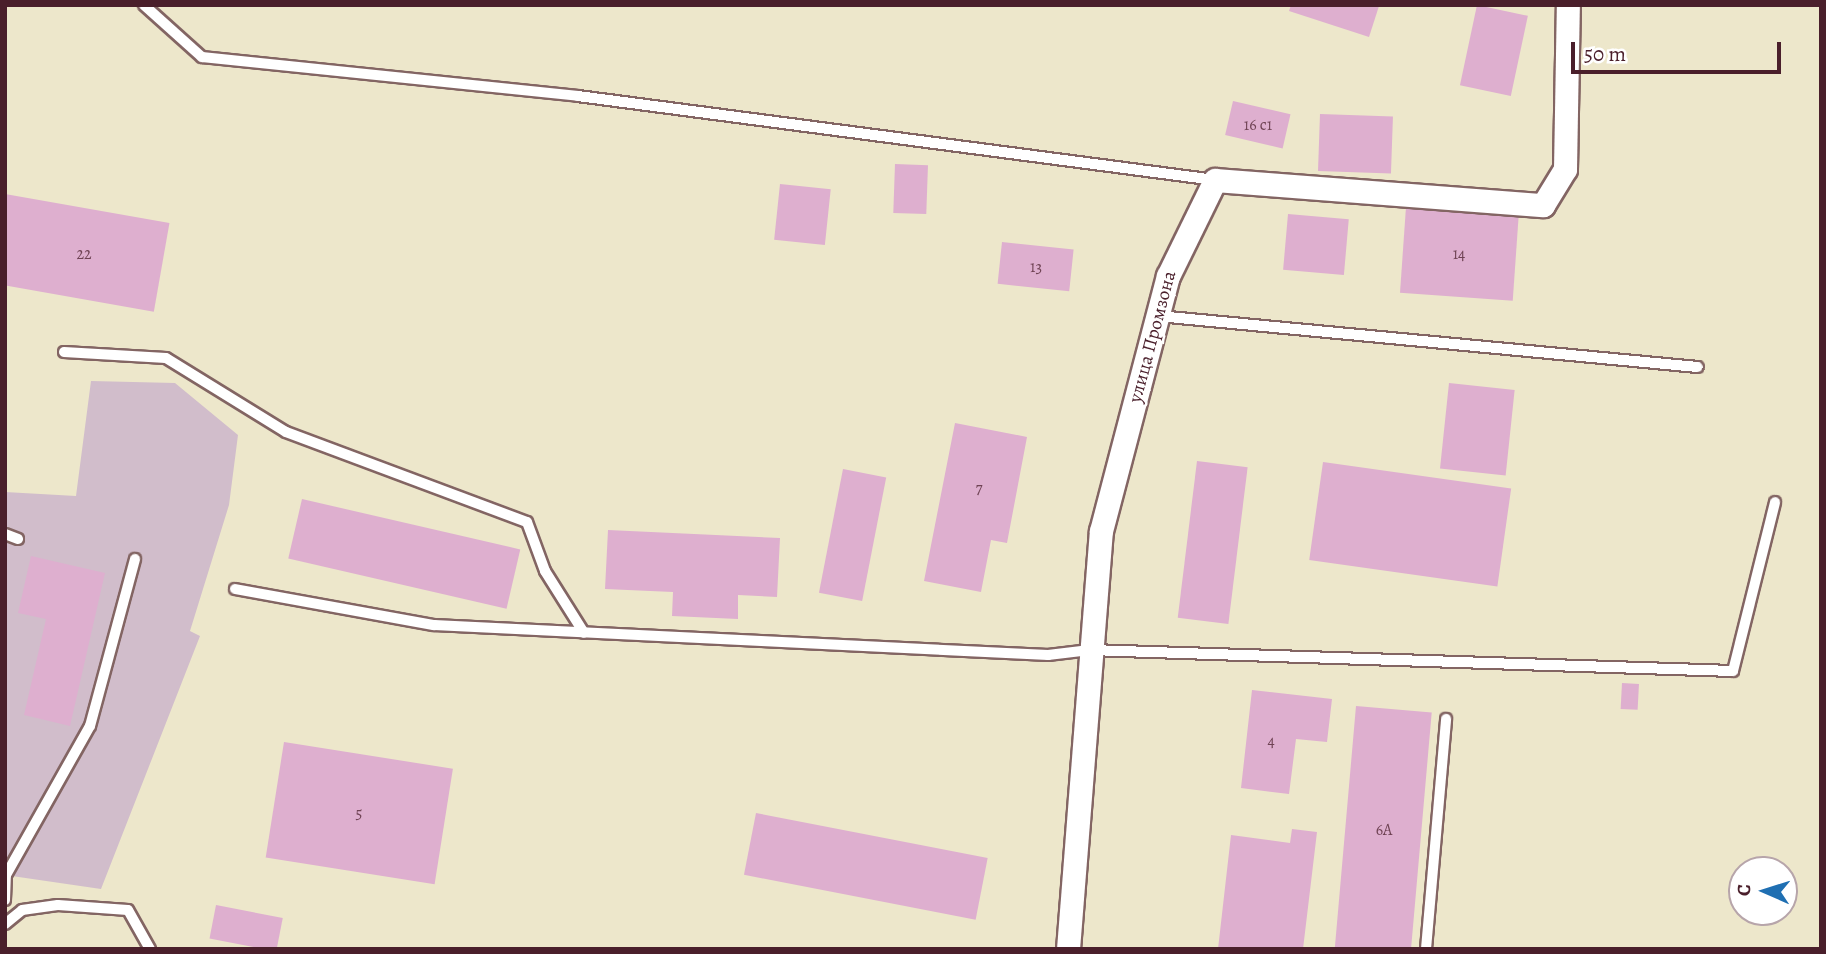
<!DOCTYPE html>
<html>
<head>
<meta charset="utf-8">
<style>
  body { margin:0 }
  #map { position:relative; width:1826px; height:954px; overflow:hidden; background:#ede7cb; font-family:Alegreya,serif }
  div>[style] { position:absolute }
  .industrial>* { inset:0; background:#d1bdcb }
  .building>* { inset:0; background:#deafcf; transform-origin:0 0 }
  .roads { filter:drop-shadow(2px 0 #836563) drop-shadow(-2px 0 #836563) drop-shadow(0 2px #836563) drop-shadow(0 -2px #836563) }
  .service>* { height:10px; margin:-5px; padding:0 5px; transform-origin:5px; border-radius:5px; background:#fff }
  .minor>* { height:23px; margin:-11.5px; padding:0 11.5px; transform-origin:11.5px; border-radius:11.5px; background:#fff }
  span { translate:-50% -50%; white-space:nowrap; text-align:center; line-height:1.15; -webkit-text-stroke:5px #fff; paint-order:stroke }
  .number-label { font-size:16px; color:#6f4354 }
  .number-label span { -webkit-text-stroke-width:0 }
  .street-label { font-size:19px; color:#4a1f2b }
  .frame { position:absolute; inset:0; border:7px solid #4a1f2b; pointer-events:none }
  .north { position:absolute; left:1728px; top:856px; width:70px; height:70px; box-sizing:border-box; background:#fff; border:2px solid #b7a5aa; border-radius:50%; rotate:273deg; font-size:19px; font-weight:700; line-height:28px; text-align:center; color:#4a1f2b }
  .north::after { content:''; display:block; margin:auto; width:24px; height:32px; background:#1f6fb2; clip-path:polygon(50% 0,100% 100%,50% 72%,0 100%) }
  .scale { position:absolute; left:1571px; top:42px; width:210px; height:32px; box-sizing:border-box; border:4px solid #4a1f2b; border-top:0; padding-left:9px; font-size:21px; line-height:24px; white-space:nowrap; color:#4a1f2b; -webkit-text-stroke:5px #fff; paint-order:stroke }
</style>
</head>
<body>
<div id="map">
  <div class="industrial">
    <div style="clip-path:polygon(91px 381px,175px 383px,238px 435px,229px 505px,190px 631px,200px 636px,101px 889px,5px 875px,5px 492px,76px 496px)"></div>
  </div>
  <div class="building">
    <div style="clip-path:polygon(1291px 5px,1378px 5px,1379px 6px,1369px 37px,1289px 11px)"></div>
    <div style="left:1477px;top:5px;width:52px;height:82px;rotate:12deg"></div>
    <div style="left:1233px;top:101px;width:59px;height:35px;rotate:13deg"></div>
    <div style="left:1320px;top:114px;width:73px;height:57px;rotate:2deg"></div>
    <div style="left:895px;top:164px;width:33px;height:49px;rotate:2deg"></div>
    <div style="left:780px;top:184px;width:51px;height:56px;rotate:6deg"></div>
    <div style="left:5px;top:194px;width:167px;height:90px;rotate:10deg"></div>
    <div style="left:1406px;top:207px;width:113px;height:86px;rotate:4deg"></div>
    <div style="left:1288px;top:214px;width:61px;height:56px;rotate:5deg"></div>
    <div style="left:1002px;top:242px;width:72px;height:42px;rotate:6deg"></div>
    <div style="left:1449px;top:383px;width:66px;height:86px;rotate:6deg"></div>
    <div style="clip-path:polygon(955px 423px,1027px 437px,1007px 543px,991px 540px,981px 592px,924px 581px)"></div>
    <div style="left:1197px;top:461px;width:51px;height:158px;rotate:7deg"></div>
    <div style="left:1323px;top:462px;width:190px;height:99px;rotate:8deg"></div>
    <div style="left:843px;top:469px;width:44px;height:126px;rotate:11deg"></div>
    <div style="left:302px;top:499px;width:224px;height:61px;rotate:13deg"></div>
    <div style="clip-path:polygon(608px 530px,780px 538px,777px 597px,738px 595px,738px 619px,672px 616px,673px 592px,605px 589px)"></div>
    <div style="clip-path:polygon(31px 556px,105px 573px,70px 726px,24px 715px,46px 619px,18px 613px)"></div>
    <div style="left:1622px;top:683px;width:17px;height:26px;rotate:3deg"></div>
    <div style="clip-path:polygon(1252px 690px,1332px 699px,1327px 742px,1296px 739px,1289px 794px,1241px 788px)"></div>
    <div style="left:1356px;top:706px;width:76px;height:244px;rotate:5deg"></div>
    <div style="left:284px;top:742px;width:171px;height:117px;rotate:9deg"></div>
    <div style="left:756px;top:813px;width:236px;height:63px;rotate:11deg"></div>
    <div style="clip-path:polygon(1292px 829px,1317px 832px,1303px 949px,1218px 949px,1231px 835px,1290px 843px)"></div>
    <div style="left:216px;top:905px;width:68px;height:34px;rotate:11deg"></div>
  </div>
  <div class="roads">
    <div class="service">
      <div style="left:144px;top:5px;width:78px;rotate:41.9deg"></div>
      <div style="left:202px;top:57px;width:378px;rotate:5.9deg"></div>
      <div style="left:578px;top:96px;width:643px;rotate:7.51deg"></div>
      <div style="left:1158px;top:316px;width:542px;rotate:5.4deg"></div>
      <div style="left:64px;top:352px;width:102px;rotate:3.4deg"></div>
      <div style="left:166px;top:358px;width:141px;rotate:31.7deg"></div>
      <div style="left:286px;top:432px;width:257px;rotate:20.5deg"></div>
      <div style="left:527px;top:522px;width:52px;rotate:69.8deg"></div>
      <div style="left:545px;top:571px;width:73px;rotate:57.8deg"></div>
      <div style="left:5px;top:534px;width:14px;rotate:21deg"></div>
      <div style="left:235px;top:589px;width:202px;rotate:10.3deg"></div>
      <div style="left:434px;top:625px;width:615px;rotate:2.8deg"></div>
      <div style="left:1048px;top:655px;width:42px;rotate:-6.8deg"></div>
      <div style="left:1090px;top:650px;width:643px;rotate:1.87deg"></div>
      <div style="left:1733px;top:671px;width:174px;rotate:-76deg"></div>
      <div style="left:5px;top:900px;width:25px;rotate:-88deg"></div>
      <div style="left:6px;top:875px;width:171px;rotate:-60.6deg"></div>
      <div style="left:90px;top:726px;width:173px;rotate:-74.9deg"></div>
      <div style="left:5px;top:924px;width:22px;rotate:-39deg"></div>
      <div style="left:22px;top:910px;width:36px;rotate:-8deg"></div>
      <div style="left:58px;top:905px;width:70px;rotate:4.1deg"></div>
      <div style="left:128px;top:910px;width:45px;rotate:60.6deg"></div>
      <div style="left:1426px;top:949px;width:231px;rotate:-85deg"></div>
    </div>
    <div class="minor">
      <div style="left:1068px;top:949px;width:419px;rotate:-85.5deg"></div>
      <div style="left:1101px;top:531px;width:264px;rotate:-75.3deg"></div>
      <div style="left:1168px;top:276px;width:107px;rotate:-63.9deg"></div>
      <div style="left:1215px;top:180px;width:329px;rotate:4.4deg"></div>
      <div style="left:1543px;top:205px;width:42px;rotate:-58.6deg"></div>
      <div style="left:1565px;top:169px;width:164px;rotate:-89deg"></div>
    </div>
  </div>
  <div class="number-label">
    <span style="left:1258px;top:125px">16 с1</span>
    <span style="left:84px;top:254px">22</span>
    <span style="left:1459px;top:254px">14</span>
    <span style="left:1036px;top:267px">13</span>
    <span style="left:979px;top:488px">7</span>
    <span style="left:1271px;top:741px">4</span>
    <span style="left:359px;top:813px">5</span>
    <span style="left:1384px;top:830px">6А</span>
  </div>
  <div class="street-label">
    <span style="left:1153px;top:337px;rotate:-75deg">улица Промзона</span>
  </div>
  <div class="frame"></div>
  <div class="north">С</div>
  <div class="scale">50 m</div>
</div>
</body>
</html>
